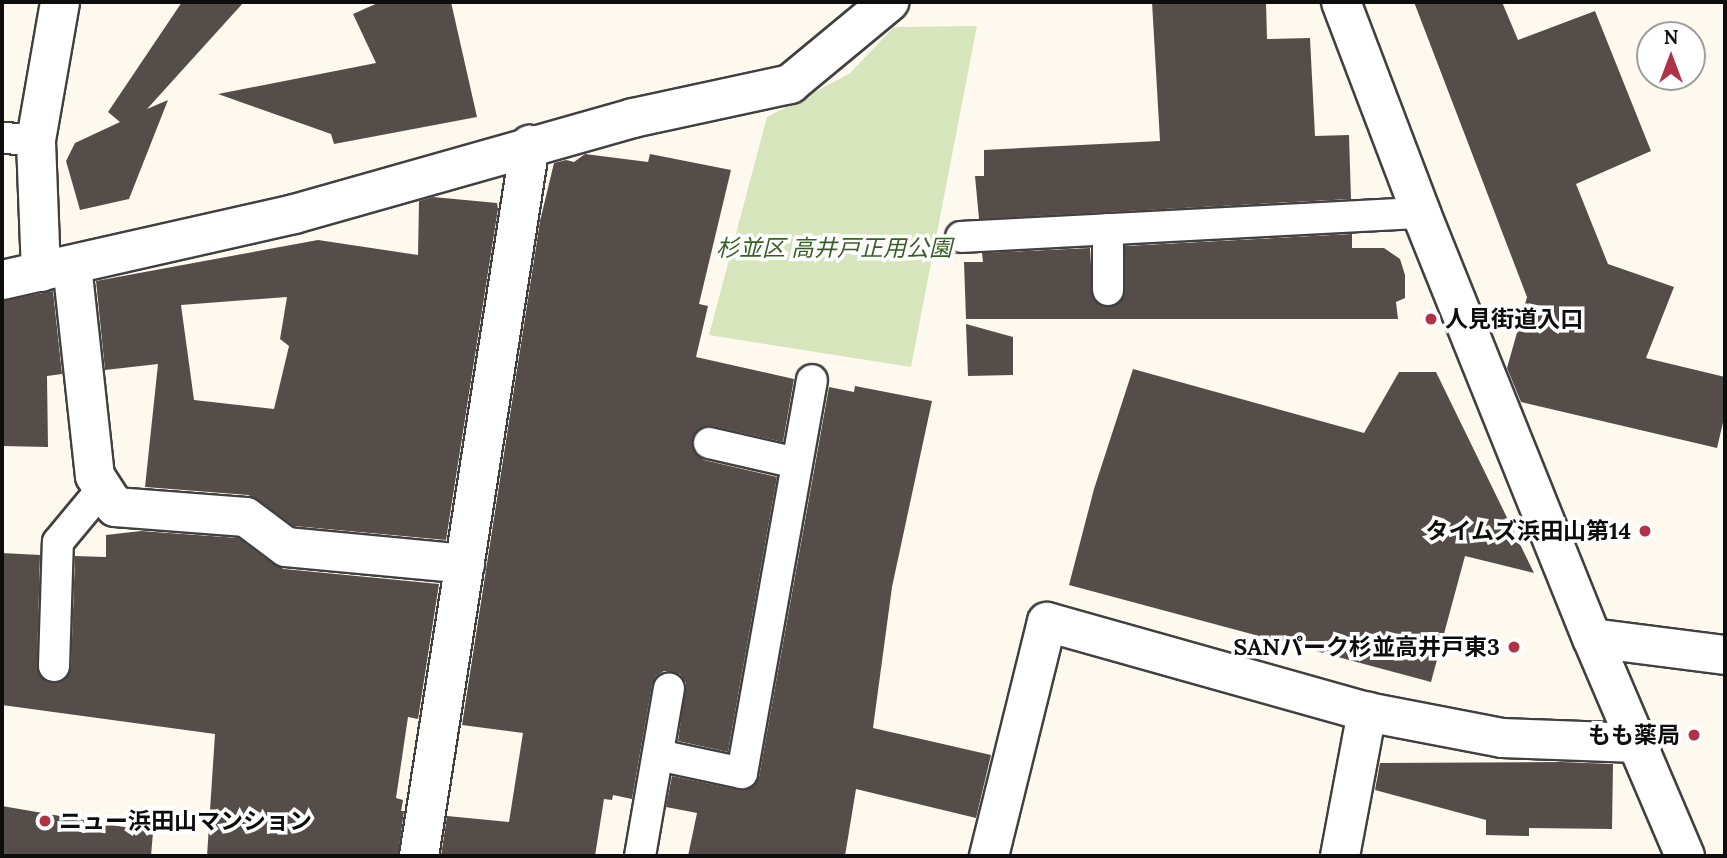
<!DOCTYPE html>
<html>
<head>
<meta charset="utf-8">
<style>
  body { margin:0 }
  #map { position:relative; width:1727px; height:858px; overflow:hidden; background:#fdf9ee; font-family:Lora,"Noto Sans JP",serif }
  div>[style] { position:absolute }
  .green>* { inset:0; background:#d6e5bb }
  .building>* { inset:0; background:#554d4a }
  .roads { filter:drop-shadow(2px 0 #404040) drop-shadow(-2px 0 #404040) drop-shadow(0 2px #404040) drop-shadow(0 -2px #404040) }
  .lane>* { height:30px; margin:-15px; padding:0 15px; transform-origin:15px; border-radius:15px; background:#fff }
  .street>* { height:38px; margin:-19px; padding:0 19px; transform-origin:19px; border-radius:19px; background:#fff }
  .dots>* { width:19px; height:19px; translate:-50% -50%; box-sizing:border-box; border:4px solid #fff; border-radius:50% }
  span { translate:-50% -50%; white-space:nowrap; text-align:center; line-height:1.15; -webkit-text-stroke:7px #fff; paint-order:stroke }
  .park-label { font-size:23px; color:#375f23; font-style:italic }
  .poi-label { font-size:23px; color:#0d0d0d; font-weight:700 }
  .left { translate:0 -50%; text-align:left }
  .right { translate:-100% -50%; text-align:right }
  .frame { position:absolute; inset:0; border:4px solid #0d0d0d; pointer-events:none }
  .north { position:absolute; left:1636px; top:21px; width:70px; height:70px; box-sizing:border-box; background:#fff; border:2px solid #9e9e9e; border-radius:50%; rotate:0deg; font-size:19px; font-weight:700; line-height:28px; text-align:center; color:#0d0d0d }
  .north::after { content:''; display:block; margin:auto; width:24px; height:32px; background:#b03247; clip-path:polygon(50% 0,100% 100%,50% 72%,0 100%) }
</style>
</head>
<body>
<div id="map">
  <div class="green">
    <div style="clip-path:polygon(977px 26px,911px 367px,709px 335px,767px 117px,849px 74px,894px 27px)"></div>
  </div>
  <div class="building">
    <div style="clip-path:polygon(182px 2px,244px 2px,147px 109px,168px 100px,129px 199px,80px 210px,66px 161px,75px 143px,120px 122px,108px 112px)"></div>
    <div style="clip-path:polygon(380px 2px,451px 2px,477px 117px,334px 144px,331px 134px,218px 94px,376px 63px,353px 14px)"></div>
    <div style="clip-path:polygon(1152px 2px,1266px 2px,1267px 39px,1310px 38px,1315px 136px,1349px 135px,1351px 199px,979px 219px,975px 176px,984px 176px,984px 150px,1160px 141px)"></div>
    <div style="clip-path:polygon(1414px 2px,1502px 2px,1518px 40px,1595px 11px,1651px 151px,1576px 184px,1608px 264px,1674px 287px,1646px 358px,1725px 377px,1725px 414px,1717px 448px,1521px 402px,1507px 368px,1527px 297px)"></div>
    <div style="clip-path:polygon(585px 154px,648px 162px,650px 154px,731px 170px,699px 304px,708px 306px,696px 357px,794px 379px,783px 442px,712px 426px,697px 431px,692px 440px,697px 455px,704px 460px,777px 477px,728px 752px,678px 741px,686px 683px,680px 674px,664px 671px,656px 676px,652px 685px,632px 799px,613px 795px,612px 800px,604px 799px,595px 856px,441px 856px,447px 816px,509px 822px,523px 733px,462px 725px,540px 221px,554px 163px,566px 160px,574px 162px)"></div>
    <div style="clip-path:polygon(evenodd,433px 197px,497px 203px,498px 209px,446px 540px,294px 526px,259px 500px,248px 495px,145px 487px,158px 364px,105px 370px,96px 281px,318px 240px,418px 255px,419px 201px,433px 197px,287px 297px,280px 339px,289px 346px,274px 409px,194px 400px,181px 305px,287px 297px)"></div>
    <div style="clip-path:polygon(1352px 234px,1352px 248px,1384px 248px,1400px 259px,1405px 275px,1405px 298px,1396px 302px,1398px 319px,966px 319px,964px 262px,983px 262px,982px 253px,1090px 248px,1093px 298px,1099px 305px,1109px 307px,1123px 298px,1125px 246px)"></div>
    <div style="clip-path:polygon(53px 291px,62px 374px,47px 376px,48px 447px,2px 446px,2px 301px)"></div>
    <div style="clip-path:polygon(966px 324px,1013px 337px,1013px 375px,968px 376px)"></div>
    <div style="clip-path:polygon(1133px 369px,1364px 433px,1399px 372px,1436px 372px,1534px 573px,1465px 556px,1431px 682px,1069px 585px,1094px 489px)"></div>
    <div style="clip-path:polygon(855px 386px,932px 401px,892px 587px,873px 728px,991px 755px,976px 818px,856px 789px,845px 856px,688px 856px,697px 813px,666px 807px,672px 776px,739px 790px,748px 789px,759px 777px,829px 387px,854px 392px)"></div>
    <div style="clip-path:polygon(141px 531px,238px 538px,273px 564px,284px 569px,439px 584px,418px 719px,408px 717px,396px 798px,403px 800px,401px 811px,404px 811px,398px 856px,207px 856px,215px 734px,2px 705px,2px 553px,40px 555px,37px 666px,44px 680px,54px 683px,63px 681px,71px 667px,75px 556px,106px 557px,106px 535px)"></div>
    <div style="clip-path:polygon(1561px 762px,1613px 764px,1612px 829px,1529px 828px,1529px 836px,1486px 835px,1486px 820px,1375px 790px,1380px 763px)"></div>
    <div style="clip-path:polygon(2px 806px,153px 832px,151px 856px,2px 856px)"></div>
  </div>
  <div class="roads">
    <div class="lane">
      <div style="left:2px;top:138px;width:34px;rotate:3deg"></div>
      <div style="left:1108px;top:229px;width:61px;rotate:90deg"></div>
      <div style="left:961px;top:237px;width:461px;rotate:-3deg"></div>
      <div style="left:709px;top:443px;width:89px;rotate:12.9deg"></div>
      <div style="left:54px;top:666px;width:124px;rotate:-88.2deg"></div>
      <div style="left:58px;top:542px;width:70px;rotate:-50.2deg"></div>
      <div style="left:658px;top:755px;width:86px;rotate:12.1deg"></div>
      <div style="left:742px;top:773px;width:399px;rotate:-79.9deg"></div>
      <div style="left:640px;top:856px;width:170px;rotate:-80.2deg"></div>
    </div>
    <div class="street">
      <div style="left:1341px;top:2px;width:226px;rotate:69.2deg"></div>
      <div style="left:1421px;top:213px;width:458px;rotate:68.1deg"></div>
      <div style="left:1592px;top:638px;width:237px;rotate:66.9deg"></div>
      <div style="left:72px;top:265px;width:212px;rotate:83.8deg"></div>
      <div style="left:95px;top:476px;width:37px;rotate:57deg"></div>
      <div style="left:115px;top:507px;width:131px;rotate:4.4deg"></div>
      <div style="left:246px;top:517px;width:50px;rotate:36.9deg"></div>
      <div style="left:286px;top:547px;width:180px;rotate:5.4deg"></div>
      <div style="left:41px;top:272px;width:132px;rotate:-92.2deg"></div>
      <div style="left:36px;top:140px;width:140px;rotate:-80.1deg"></div>
      <div style="left:2px;top:280px;width:299px;rotate:-12.7deg"></div>
      <div style="left:294px;top:214px;width:352px;rotate:-15.8deg"></div>
      <div style="left:633px;top:118px;width:161px;rotate:-12.2deg"></div>
      <div style="left:790px;top:84px;width:129px;rotate:-39.6deg"></div>
      <div style="left:1592px;top:638px;width:134px;rotate:7.3deg"></div>
      <div style="left:419px;top:856px;width:720px;rotate:-81.13deg"></div>
      <div style="left:989px;top:856px;width:241px;rotate:-76.1deg"></div>
      <div style="left:1047px;top:622px;width:332px;rotate:15.7deg"></div>
      <div style="left:1367px;top:712px;width:137px;rotate:10.9deg"></div>
      <div style="left:1502px;top:738px;width:135px;rotate:2.1deg"></div>
      <div style="left:1340px;top:856px;width:147px;rotate:-79.4deg"></div>
    </div>
  </div>
  <div class="dots">
    <div style="left:1431px;top:319px;background:#b03247"></div>
    <div style="left:1645px;top:531px;background:#b03247"></div>
    <div style="left:1514px;top:647px;background:#b03247"></div>
    <div style="left:1694px;top:735px;background:#b03247"></div>
    <div style="left:45px;top:821px;background:#b03247"></div>
  </div>
  <div class="park-label">
    <span style="left:834px;top:248px">杉並区 高井戸正用公園</span>
  </div>
  <div class="poi-label">
    <span class="left" style="left:1445px;top:319px">人見街道入口</span>
    <span class="right" style="left:1631px;top:531px">タイムズ浜田山第14</span>
    <span class="right" style="left:1500px;top:647px">SANパーク杉並高井戸東3</span>
    <span class="right" style="left:1680px;top:735px">もも薬局</span>
    <span class="left" style="left:59px;top:821px">ニュー浜田山マンション</span>
  </div>
  <div class="frame"></div>
  <div class="north">N</div>
</div>
</body>
</html>
